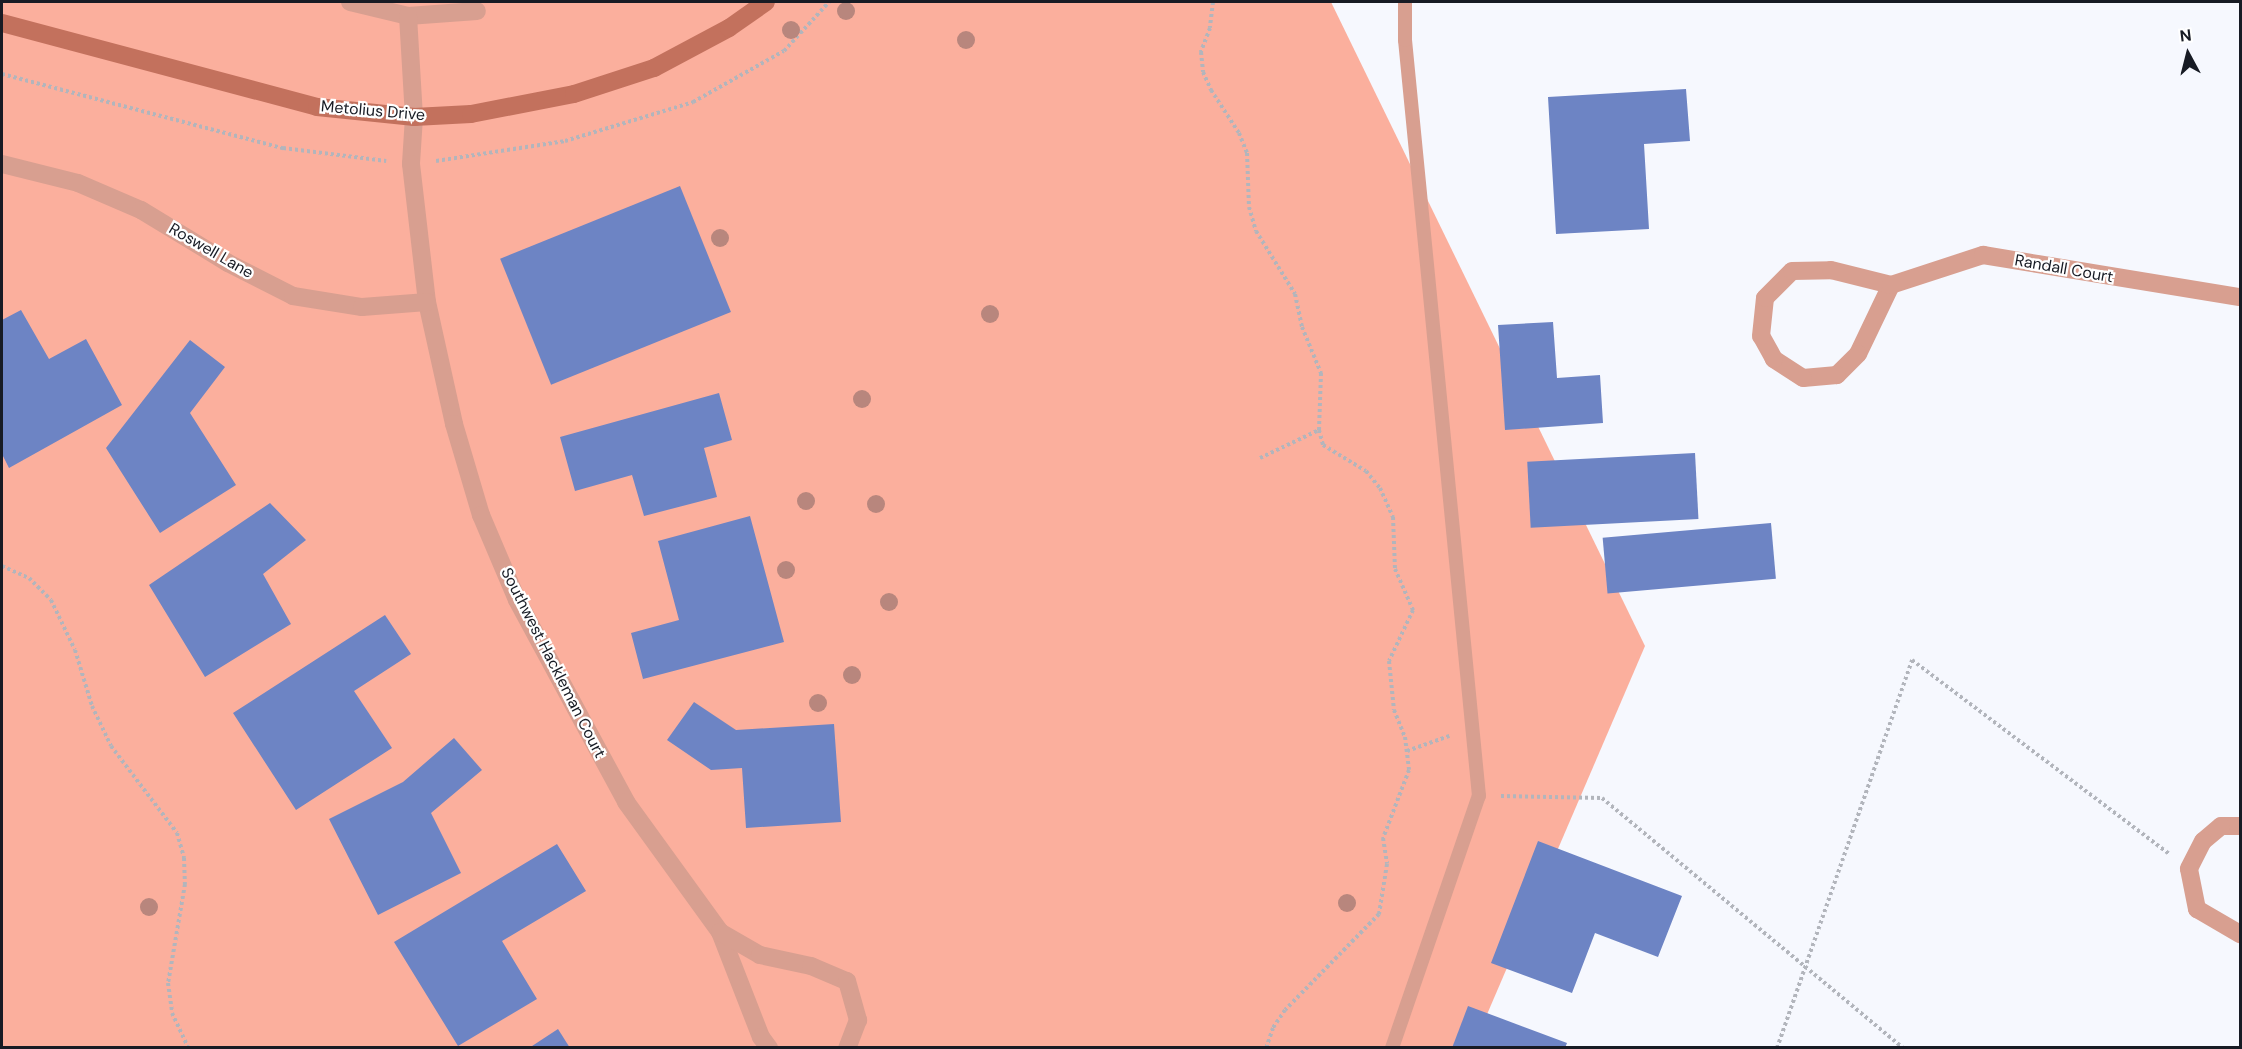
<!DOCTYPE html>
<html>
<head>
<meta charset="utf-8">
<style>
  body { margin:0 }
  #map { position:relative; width:2242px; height:1049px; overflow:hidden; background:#f6f8fe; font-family:"DM Sans",sans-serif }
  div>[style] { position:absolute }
  .green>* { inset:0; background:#fbaf9d }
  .building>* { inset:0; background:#6d84c4; transform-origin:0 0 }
  .path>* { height:4px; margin-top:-2px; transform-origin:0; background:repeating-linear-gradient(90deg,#b2b5bc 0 3px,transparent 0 6px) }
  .lane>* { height:14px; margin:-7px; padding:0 7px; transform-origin:7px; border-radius:7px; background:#d89f90 }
  .street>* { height:18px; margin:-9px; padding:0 9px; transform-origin:9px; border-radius:9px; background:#d89f90 }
  .secondary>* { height:18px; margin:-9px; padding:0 9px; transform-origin:9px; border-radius:9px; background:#c3715d }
  .trees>* { width:18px; height:18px; margin:-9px; border-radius:50%; background:#b8867d }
  span { translate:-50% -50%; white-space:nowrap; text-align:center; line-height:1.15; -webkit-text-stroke:4.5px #fff; paint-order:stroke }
  .street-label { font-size:16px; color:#171b24 }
  .frame { position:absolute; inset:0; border:3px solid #171b24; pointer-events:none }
  .north { position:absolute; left:2158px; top:24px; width:60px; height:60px; -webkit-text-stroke:4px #fff; paint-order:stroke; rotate:353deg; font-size:16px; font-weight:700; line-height:24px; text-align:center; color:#171b24 }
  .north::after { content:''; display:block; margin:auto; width:21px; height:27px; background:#171b24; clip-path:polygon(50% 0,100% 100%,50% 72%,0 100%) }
</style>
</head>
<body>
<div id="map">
  <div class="green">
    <div style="clip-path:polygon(2px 2px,1331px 2px,1645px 646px,1473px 1047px,2px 1048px)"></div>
  </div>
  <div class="building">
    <div style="clip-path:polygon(1686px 89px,1690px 141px,1644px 144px,1649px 229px,1556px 234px,1548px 97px)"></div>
    <div style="left:680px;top:186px;width:136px;height:194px;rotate:68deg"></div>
    <div style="clip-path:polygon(21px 310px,49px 359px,86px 339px,122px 405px,9px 468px,2px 454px,2px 320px)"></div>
    <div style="clip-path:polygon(1553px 322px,1557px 378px,1600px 375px,1603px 423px,1505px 430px,1498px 325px)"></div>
    <div style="clip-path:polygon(190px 340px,225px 367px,190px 413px,236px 485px,160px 533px,106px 448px)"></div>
    <div style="clip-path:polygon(719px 393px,732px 440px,704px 448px,717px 497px,644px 516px,632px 475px,575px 491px,560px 437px)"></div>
    <div style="left:1695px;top:453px;width:66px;height:168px;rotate:87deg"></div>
    <div style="clip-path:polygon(270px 503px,306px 540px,263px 574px,291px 624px,205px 677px,149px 585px)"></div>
    <div style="clip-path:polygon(750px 516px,784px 642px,643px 679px,631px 633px,679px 620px,658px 541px)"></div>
    <div style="left:1771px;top:523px;width:56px;height:169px;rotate:85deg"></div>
    <div style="clip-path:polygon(385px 615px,411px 654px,354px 691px,392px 748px,296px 810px,233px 713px)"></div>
    <div style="clip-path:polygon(694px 702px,736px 730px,834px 724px,841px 822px,746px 828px,742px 768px,711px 770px,667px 740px)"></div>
    <div style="clip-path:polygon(454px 738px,482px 770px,431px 813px,461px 873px,378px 915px,329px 819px,403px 782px)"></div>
    <div style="clip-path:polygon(1538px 841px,1682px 896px,1658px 957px,1595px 933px,1572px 993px,1491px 963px)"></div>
    <div style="clip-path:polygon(557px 844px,586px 891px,502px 941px,537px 999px,458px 1046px,394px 942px)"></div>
    <div style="clip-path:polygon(1468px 1006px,1567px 1043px,1565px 1048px,1452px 1048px)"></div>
    <div style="clip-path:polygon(558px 1029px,570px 1048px,529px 1048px)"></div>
  </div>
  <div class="path">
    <div style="left:1213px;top:2px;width:26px;rotate:97deg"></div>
    <div style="left:1210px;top:28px;width:26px;rotate:111deg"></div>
    <div style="left:1201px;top:52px;width:20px;rotate:84deg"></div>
    <div style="left:1203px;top:72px;width:20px;rotate:66deg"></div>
    <div style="left:1211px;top:90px;width:51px;rotate:56.9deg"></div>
    <div style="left:1239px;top:133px;width:22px;rotate:68deg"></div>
    <div style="left:1247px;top:153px;width:54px;rotate:87.9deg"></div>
    <div style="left:1249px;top:207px;width:25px;rotate:74deg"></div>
    <div style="left:1256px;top:231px;width:74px;rotate:58.2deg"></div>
    <div style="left:1295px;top:294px;width:34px;rotate:78deg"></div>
    <div style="left:1302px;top:327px;width:50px;rotate:67.6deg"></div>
    <div style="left:1321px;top:373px;width:57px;rotate:92deg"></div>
    <div style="left:1319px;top:430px;width:16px;rotate:75deg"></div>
    <div style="left:1323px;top:445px;width:50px;rotate:31.2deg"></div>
    <div style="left:1366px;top:471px;width:22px;rotate:51deg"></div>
    <div style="left:1380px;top:488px;width:32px;rotate:66deg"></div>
    <div style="left:1393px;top:517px;width:52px;rotate:87.8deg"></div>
    <div style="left:1395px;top:569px;width:45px;rotate:66.3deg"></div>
    <div style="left:1413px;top:610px;width:56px;rotate:115.2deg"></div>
    <div style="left:1389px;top:661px;width:49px;rotate:84.2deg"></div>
    <div style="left:1394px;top:710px;width:29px;rotate:68deg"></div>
    <div style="left:1405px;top:737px;width:33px;rotate:83deg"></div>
    <div style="left:1409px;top:770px;width:73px;rotate:110.9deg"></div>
    <div style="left:1383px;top:838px;width:26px;rotate:81deg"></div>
    <div style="left:1387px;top:864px;width:51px;rotate:99.1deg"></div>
    <div style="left:1379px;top:914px;width:134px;rotate:134.4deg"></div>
    <div style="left:1285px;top:1010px;width:22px;rotate:124deg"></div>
    <div style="left:1273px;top:1028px;width:21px;rotate:109deg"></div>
    <div style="left:2px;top:74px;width:291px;rotate:14.8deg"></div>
    <div style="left:283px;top:148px;width:104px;rotate:7.2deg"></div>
    <div style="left:436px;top:161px;width:131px;rotate:-8.8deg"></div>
    <div style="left:565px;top:141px;width:134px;rotate:-16.9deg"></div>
    <div style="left:693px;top:102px;width:104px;rotate:-29.3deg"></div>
    <div style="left:784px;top:51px;width:67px;rotate:-47.4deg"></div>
    <div style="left:1260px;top:458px;width:65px;rotate:-25.4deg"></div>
    <div style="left:2px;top:566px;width:30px;rotate:24deg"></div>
    <div style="left:29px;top:578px;width:31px;rotate:45deg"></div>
    <div style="left:51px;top:600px;width:55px;rotate:64.4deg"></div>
    <div style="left:75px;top:650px;width:59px;rotate:73.1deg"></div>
    <div style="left:92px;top:706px;width:44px;rotate:64.6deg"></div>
    <div style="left:111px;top:746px;width:109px;rotate:52.8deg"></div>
    <div style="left:177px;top:833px;width:26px;rotate:74deg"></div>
    <div style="left:184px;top:858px;width:26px;rotate:88deg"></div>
    <div style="left:185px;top:884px;width:100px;rotate:99.7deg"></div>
    <div style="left:168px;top:983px;width:30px;rotate:82deg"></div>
    <div style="left:172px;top:1013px;width:38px;rotate:65deg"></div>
    <div style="left:1407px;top:751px;width:45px;rotate:-19.7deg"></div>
    <div style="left:1501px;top:796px;width:101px;rotate:1.1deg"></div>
    <div style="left:1602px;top:798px;width:391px;rotate:39.7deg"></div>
    <div style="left:1777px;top:1048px;width:411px;rotate:-70.8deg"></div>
    <div style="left:1912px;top:660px;width:322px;rotate:37deg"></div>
  </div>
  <div class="lane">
    <div style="left:1392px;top:1048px;width:267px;rotate:-71deg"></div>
    <div style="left:1479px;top:796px;width:760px;rotate:-95.59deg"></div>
    <div style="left:1405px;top:40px;width:38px;rotate:-90deg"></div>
  </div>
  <div class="street">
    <div style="left:350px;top:2px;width:60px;rotate:13.6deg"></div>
    <div style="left:408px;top:16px;width:69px;rotate:-4.1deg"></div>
    <div style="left:408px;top:16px;width:101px;rotate:86.6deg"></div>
    <div style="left:414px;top:117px;width:47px;rotate:93.7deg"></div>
    <div style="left:411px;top:164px;width:139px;rotate:83.4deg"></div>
    <div style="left:427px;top:302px;width:125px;rotate:77.5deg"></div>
    <div style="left:454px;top:424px;width:95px;rotate:73.5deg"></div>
    <div style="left:481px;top:515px;width:92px;rotate:67deg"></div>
    <div style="left:517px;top:600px;width:230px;rotate:61.6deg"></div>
    <div style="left:626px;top:802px;width:160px;rotate:54.1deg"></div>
    <div style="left:720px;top:932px;width:113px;rotate:68.7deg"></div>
    <div style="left:761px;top:1037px;width:14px;rotate:54deg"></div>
    <div style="left:2px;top:164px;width:78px;rotate:14deg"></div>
    <div style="left:78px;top:183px;width:69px;rotate:23.2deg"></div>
    <div style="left:141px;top:210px;width:102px;rotate:31.3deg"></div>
    <div style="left:228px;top:263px;width:73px;rotate:26.9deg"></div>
    <div style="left:293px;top:296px;width:70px;rotate:9.1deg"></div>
    <div style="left:362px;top:307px;width:65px;rotate:-4.4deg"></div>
    <div style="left:1891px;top:285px;width:76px;rotate:115.6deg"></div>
    <div style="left:1858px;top:354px;width:30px;rotate:135deg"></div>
    <div style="left:1837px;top:375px;width:34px;rotate:175deg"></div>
    <div style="left:1803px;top:378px;width:35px;rotate:-147deg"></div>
    <div style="left:1774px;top:359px;width:26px;rotate:-119deg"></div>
    <div style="left:1761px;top:336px;width:38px;rotate:-84deg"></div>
    <div style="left:1765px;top:298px;width:38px;rotate:-45deg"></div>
    <div style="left:1792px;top:271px;width:39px;rotate:-1deg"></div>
    <div style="left:1831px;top:270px;width:62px;rotate:14deg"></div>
    <div style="left:1891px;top:285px;width:97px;rotate:-18.1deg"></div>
    <div style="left:1983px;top:255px;width:260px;rotate:9.3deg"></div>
    <div style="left:2240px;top:826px;width:19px;rotate:180deg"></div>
    <div style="left:2221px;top:826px;width:23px;rotate:140deg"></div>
    <div style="left:2203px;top:841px;width:31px;rotate:117deg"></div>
    <div style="left:2189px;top:869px;width:41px;rotate:78.7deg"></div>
    <div style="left:2197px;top:909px;width:50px;rotate:30.2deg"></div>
    <div style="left:720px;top:932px;width:46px;rotate:29.9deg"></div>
    <div style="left:760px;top:955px;width:52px;rotate:12.2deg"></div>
    <div style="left:811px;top:966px;width:39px;rotate:23deg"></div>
    <div style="left:847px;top:981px;width:41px;rotate:74.2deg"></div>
    <div style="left:858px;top:1020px;width:30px;rotate:111deg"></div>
  </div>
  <div class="secondary">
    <div style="left:2px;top:23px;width:326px;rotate:14.9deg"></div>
    <div style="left:317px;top:107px;width:98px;rotate:5.9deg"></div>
    <div style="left:414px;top:117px;width:57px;rotate:-3deg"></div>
    <div style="left:471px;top:114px;width:105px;rotate:-11deg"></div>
    <div style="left:574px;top:94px;width:84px;rotate:-18deg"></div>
    <div style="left:654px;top:68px;width:85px;rotate:-28.1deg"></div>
    <div style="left:729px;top:28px;width:45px;rotate:-35.1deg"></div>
  </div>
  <div class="trees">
    <div style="left:846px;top:11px"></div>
    <div style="left:791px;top:30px"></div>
    <div style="left:966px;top:40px"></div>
    <div style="left:720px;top:238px"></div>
    <div style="left:990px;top:314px"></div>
    <div style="left:862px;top:399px"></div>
    <div style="left:806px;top:501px"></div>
    <div style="left:876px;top:504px"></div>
    <div style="left:786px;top:570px"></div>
    <div style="left:889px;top:602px"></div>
    <div style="left:852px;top:675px"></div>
    <div style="left:818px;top:703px"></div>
    <div style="left:1347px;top:903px"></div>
    <div style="left:149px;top:907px"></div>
  </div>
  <div class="street-label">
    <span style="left:373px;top:111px;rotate:5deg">Metolius Drive</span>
    <span style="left:211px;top:251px;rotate:30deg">Roswell Lane</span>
    <span style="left:2064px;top:269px;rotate:10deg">Randall Court</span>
    <span style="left:553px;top:663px;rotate:63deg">Southwest Hackleman Court</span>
  </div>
  <div class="frame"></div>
  <div class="north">N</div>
</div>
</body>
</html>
